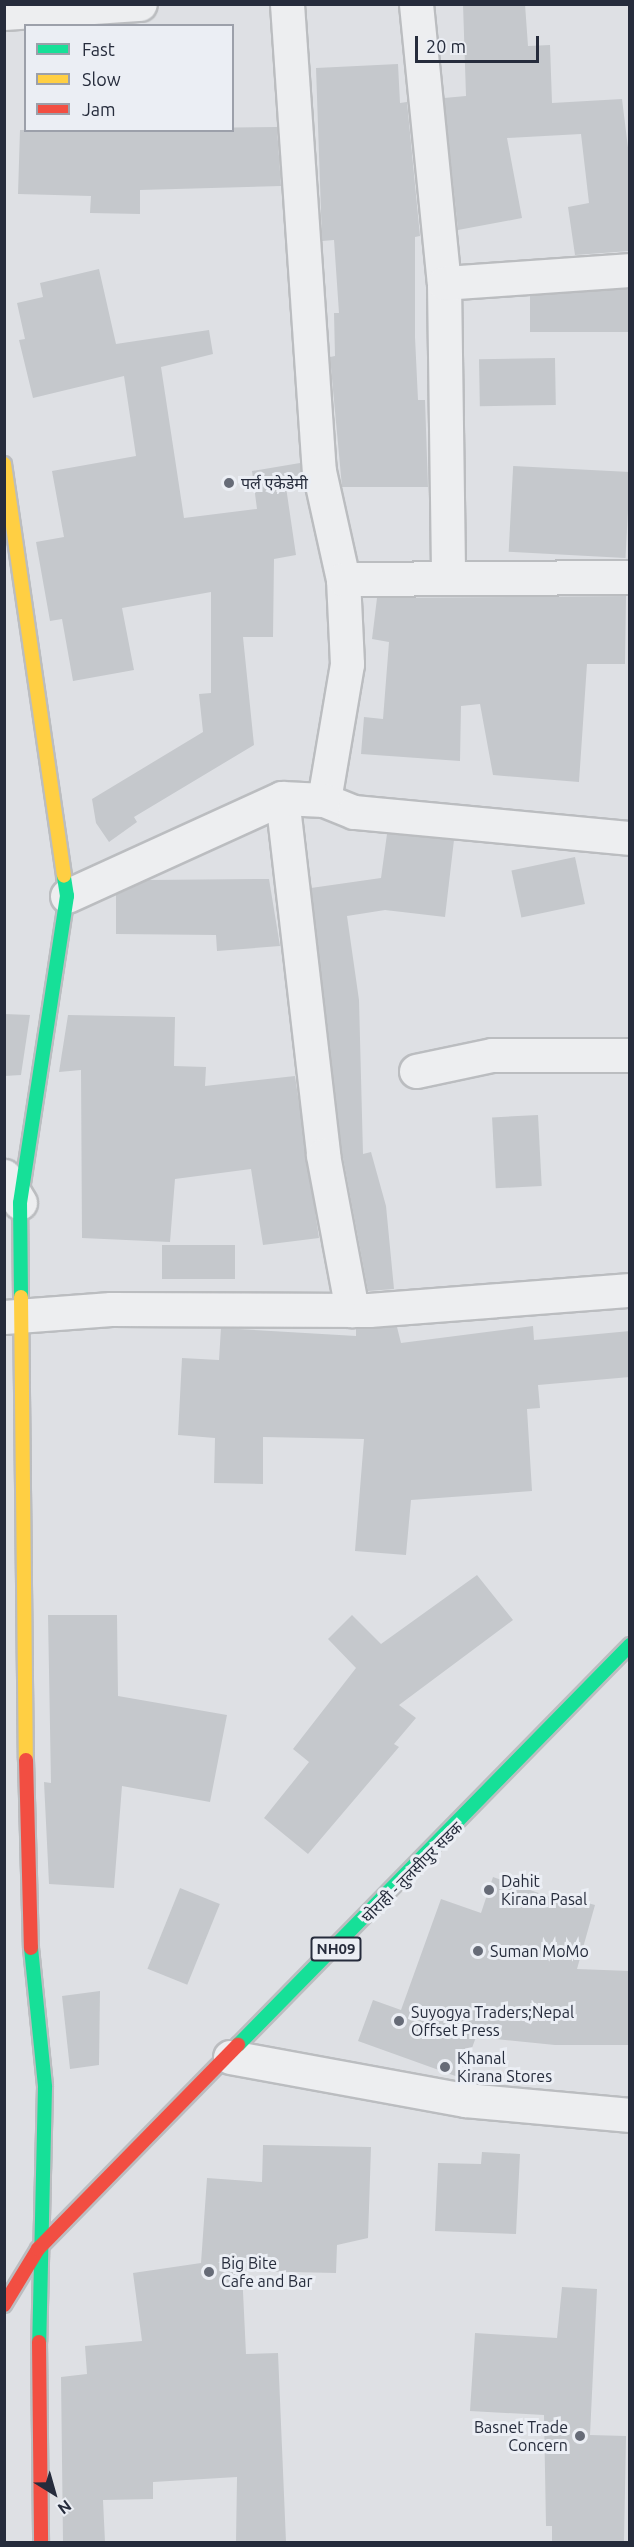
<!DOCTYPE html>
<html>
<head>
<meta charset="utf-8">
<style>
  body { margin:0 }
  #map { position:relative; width:634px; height:2547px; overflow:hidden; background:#dee0e4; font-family:Ubuntu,"Noto Sans Devanagari",sans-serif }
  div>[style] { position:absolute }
  .building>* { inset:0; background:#c5c8cc; transform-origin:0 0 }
  .roads { filter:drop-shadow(2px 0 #bbbdc0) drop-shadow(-2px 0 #bbbdc0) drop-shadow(0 2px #bbbdc0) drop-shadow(0 -2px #bbbdc0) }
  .street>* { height:33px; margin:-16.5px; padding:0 16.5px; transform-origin:16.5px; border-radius:16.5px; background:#edeef0 }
  .fast>* { height:14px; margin:-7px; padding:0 7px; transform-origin:7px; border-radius:7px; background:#16e098 }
  .slow>* { height:14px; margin:-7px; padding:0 7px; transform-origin:7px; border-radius:7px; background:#ffcf43 }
  .jam>* { height:14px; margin:-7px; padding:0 7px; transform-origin:7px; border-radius:7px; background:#f24e42 }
  .dots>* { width:16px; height:16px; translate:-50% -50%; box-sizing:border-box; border:3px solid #ebeef4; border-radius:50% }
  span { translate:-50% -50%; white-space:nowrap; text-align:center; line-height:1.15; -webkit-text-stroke:6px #ebeef4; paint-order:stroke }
  .shield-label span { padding:2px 4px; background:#ebeef4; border:2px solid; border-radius:4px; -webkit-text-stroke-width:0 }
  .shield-label { font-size:15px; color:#262c3c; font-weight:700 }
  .poi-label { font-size:16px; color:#262c3c }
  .left { translate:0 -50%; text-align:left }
  .right { translate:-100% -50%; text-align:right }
  .street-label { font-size:16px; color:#262c3c }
  .frame { position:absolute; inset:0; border:6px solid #262c3c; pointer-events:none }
  .legend { position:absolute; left:24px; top:24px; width:210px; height:108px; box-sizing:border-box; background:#ebeef4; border:2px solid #9ca0aa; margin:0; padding:8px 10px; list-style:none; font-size:18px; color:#262c3c }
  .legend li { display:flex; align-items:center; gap:12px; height:30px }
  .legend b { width:30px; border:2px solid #9ca0aa }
  .north { position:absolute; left:24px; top:2463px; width:60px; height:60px; -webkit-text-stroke:4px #ebeef4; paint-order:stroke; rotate:143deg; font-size:16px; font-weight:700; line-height:24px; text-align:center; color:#262c3c }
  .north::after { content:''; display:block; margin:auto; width:21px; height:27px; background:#262c3c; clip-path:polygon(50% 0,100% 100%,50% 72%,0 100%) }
  .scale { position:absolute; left:415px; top:36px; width:124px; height:27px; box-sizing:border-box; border:3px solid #262c3c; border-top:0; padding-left:8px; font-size:18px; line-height:21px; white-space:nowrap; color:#262c3c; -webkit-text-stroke:4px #ebeef4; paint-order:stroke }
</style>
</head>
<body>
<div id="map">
  <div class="building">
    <div style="clip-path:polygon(463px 4px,525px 4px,528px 46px,550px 45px,552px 103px,622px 99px,630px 164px,630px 251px,575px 255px,568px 207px,589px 203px,581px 134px,507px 138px,522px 218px,458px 230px,444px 98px,466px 96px)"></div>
    <div style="clip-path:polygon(398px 64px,400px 103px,407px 102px,420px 236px,415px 237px,415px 337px,418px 400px,425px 400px,428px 487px,342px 487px,330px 357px,335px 356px,334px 313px,339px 313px,334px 240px,322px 241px,316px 68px)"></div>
    <div style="clip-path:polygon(277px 127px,281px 186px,140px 190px,140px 214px,90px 213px,91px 196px,18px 194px,20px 130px)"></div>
    <div style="clip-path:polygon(99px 269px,116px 344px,209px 330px,213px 354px,161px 367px,184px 518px,257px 509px,252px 471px,300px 463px,303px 487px,286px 487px,296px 555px,274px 559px,273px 637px,243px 637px,254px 745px,134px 817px,137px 822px,109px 842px,96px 823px,92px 799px,203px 732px,199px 694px,211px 693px,211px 592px,122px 608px,134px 670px,73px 681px,62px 619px,50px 621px,36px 542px,64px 537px,52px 471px,136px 456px,124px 376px,33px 398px,19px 340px,25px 339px,17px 303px,43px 297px,40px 283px)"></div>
    <div style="left:630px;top:289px;width:43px;height:100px;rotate:90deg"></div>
    <div style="left:555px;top:358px;width:47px;height:76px;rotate:89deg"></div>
    <div style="left:630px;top:472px;width:86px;height:117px;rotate:93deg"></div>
    <div style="clip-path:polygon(626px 596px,625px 664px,587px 664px,579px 782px,493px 775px,480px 704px,461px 706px,460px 761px,361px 754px,364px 717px,383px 719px,389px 642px,372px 639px,377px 598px)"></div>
    <div style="clip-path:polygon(387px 834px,454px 840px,445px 917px,385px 910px,347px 916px,359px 1000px,363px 1154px,371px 1152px,386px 1206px,394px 1289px,368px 1291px,342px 1152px,311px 888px,381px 878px)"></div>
    <div style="left:575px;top:857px;width:48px;height:65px;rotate:78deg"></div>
    <div style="clip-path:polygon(269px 879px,280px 946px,217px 951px,216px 935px,116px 934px,116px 894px,148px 880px)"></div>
    <div style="clip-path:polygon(4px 1014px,30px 1015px,21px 1075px,4px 1076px)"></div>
    <div style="clip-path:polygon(68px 1015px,175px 1017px,174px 1066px,206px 1067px,205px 1086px,295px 1076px,319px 1238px,263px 1245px,251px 1169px,175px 1179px,170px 1242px,82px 1238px,81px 1070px,59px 1072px)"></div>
    <div style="left:538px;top:1115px;width:71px;height:46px;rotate:87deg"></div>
    <div style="left:162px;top:1245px;width:73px;height:34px"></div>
    <div style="clip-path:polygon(533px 1326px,534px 1340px,630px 1331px,630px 1377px,538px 1385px,540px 1408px,527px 1409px,532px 1491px,411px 1500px,406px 1555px,355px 1551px,364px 1439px,263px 1437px,263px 1484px,214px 1483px,215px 1438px,178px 1435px,182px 1358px,219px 1360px,221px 1328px,356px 1336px,356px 1329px,397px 1327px,401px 1343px)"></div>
    <div style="clip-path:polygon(477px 1575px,513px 1620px,399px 1705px,416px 1718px,394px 1744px,399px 1747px,308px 1854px,264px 1818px,309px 1762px,293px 1749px,356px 1668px,328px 1639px,352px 1615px,381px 1644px)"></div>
    <div style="clip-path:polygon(48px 1615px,117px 1615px,118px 1696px,227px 1715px,210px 1802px,122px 1786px,114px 1888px,49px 1884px,44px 1782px,51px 1783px)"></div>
    <div style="clip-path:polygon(493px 1877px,550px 1897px,551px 1893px,595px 1905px,577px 1969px,630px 1971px,630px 2045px,555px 2045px,476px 2037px,461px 2078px,358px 2041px,373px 2000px,401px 2010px,441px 1899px,481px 1913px)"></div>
    <div style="left:180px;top:1888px;width:43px;height:87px;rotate:22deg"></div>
    <div style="clip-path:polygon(100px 1991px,99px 2065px,70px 2069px,62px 1996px)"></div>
    <div style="clip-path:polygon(263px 2145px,371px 2147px,368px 2238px,337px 2245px,336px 2273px,242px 2271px,246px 2354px,278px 2353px,286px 2542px,236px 2542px,237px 2477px,153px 2482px,153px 2499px,103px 2500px,105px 2542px,63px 2542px,61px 2377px,87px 2374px,85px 2346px,142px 2341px,133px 2273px,201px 2263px,207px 2178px,262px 2182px)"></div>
    <div style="clip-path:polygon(482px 2152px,520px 2154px,516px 2234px,435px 2231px,438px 2163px,481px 2164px)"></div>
    <div style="clip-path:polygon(562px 2287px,597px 2289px,590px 2435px,626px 2436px,624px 2542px,552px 2542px,552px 2526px,546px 2526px,544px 2415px,470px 2411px,475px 2333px,557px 2338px)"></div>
  </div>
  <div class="roads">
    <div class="street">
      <div style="left:287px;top:4px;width:468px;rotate:86.1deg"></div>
      <div style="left:319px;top:471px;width:111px;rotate:77.5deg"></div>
      <div style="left:343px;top:579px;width:85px;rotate:87.3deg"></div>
      <div style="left:347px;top:664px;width:138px;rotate:99.6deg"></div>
      <div style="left:416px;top:4px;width:280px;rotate:84.3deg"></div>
      <div style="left:444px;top:283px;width:295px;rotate:89.2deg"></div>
      <div style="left:4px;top:13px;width:136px;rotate:-3.8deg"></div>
      <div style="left:444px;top:283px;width:186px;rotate:-4deg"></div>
      <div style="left:343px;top:579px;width:287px;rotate:-0.4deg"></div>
      <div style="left:282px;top:798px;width:359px;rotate:83.4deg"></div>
      <div style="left:323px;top:1155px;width:158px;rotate:79.4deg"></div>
      <div style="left:67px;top:896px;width:236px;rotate:-24.5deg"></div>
      <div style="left:282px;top:798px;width:42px;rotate:2.7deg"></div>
      <div style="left:324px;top:800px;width:32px;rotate:22deg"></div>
      <div style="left:354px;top:812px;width:277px;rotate:5.4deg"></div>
      <div style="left:416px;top:1071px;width:78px;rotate:-11.9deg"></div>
      <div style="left:492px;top:1055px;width:138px"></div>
      <div style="left:4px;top:1176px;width:31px;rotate:59deg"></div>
      <div style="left:4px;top:1317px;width:107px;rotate:-4.3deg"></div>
      <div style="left:111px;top:1309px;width:258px;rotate:0.2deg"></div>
      <div style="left:369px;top:1310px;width:262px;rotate:-4.4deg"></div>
      <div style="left:230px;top:2057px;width:239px;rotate:10.4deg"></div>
      <div style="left:465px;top:2100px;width:166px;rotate:5.2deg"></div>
    </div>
    <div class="fast">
      <div style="left:21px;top:1297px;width:94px;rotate:-90.6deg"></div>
      <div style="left:20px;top:1203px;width:311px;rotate:-81.3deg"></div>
      <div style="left:67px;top:896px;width:20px;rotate:-99deg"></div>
      <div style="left:31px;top:1948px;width:140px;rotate:84.2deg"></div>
      <div style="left:45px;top:2087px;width:255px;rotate:91.3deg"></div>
      <div style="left:238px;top:2045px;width:560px;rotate:-45.58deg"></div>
    </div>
    <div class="slow">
      <div style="left:4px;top:464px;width:416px;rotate:81.7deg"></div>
      <div style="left:21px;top:1297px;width:463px;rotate:89.4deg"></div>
    </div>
    <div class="jam">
      <div style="left:26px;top:1760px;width:188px;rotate:88.5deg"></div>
      <div style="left:4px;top:2305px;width:66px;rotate:-58.7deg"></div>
      <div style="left:38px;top:2249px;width:286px;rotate:-45.6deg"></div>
      <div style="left:39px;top:2342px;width:200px;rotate:89.4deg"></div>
    </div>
  </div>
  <div class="dots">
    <div style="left:229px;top:483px;background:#666b77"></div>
    <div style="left:489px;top:1890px;background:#666b77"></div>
    <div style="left:478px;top:1951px;background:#666b77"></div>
    <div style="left:399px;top:2021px;background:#666b77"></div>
    <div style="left:445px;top:2067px;background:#666b77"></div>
    <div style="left:209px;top:2272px;background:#666b77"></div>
    <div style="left:580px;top:2436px;background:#666b77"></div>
  </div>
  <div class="shield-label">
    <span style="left:336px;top:1949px">NH09</span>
  </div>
  <div class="poi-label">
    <span class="left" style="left:241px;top:483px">पर्ल एकेडेमी</span>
    <span class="left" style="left:501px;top:1890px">Dahit<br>Kirana Pasal</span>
    <span class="left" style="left:490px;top:1951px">Suman MoMo</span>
    <span class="left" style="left:411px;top:2021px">Suyogya Traders;Nepal<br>Offset Press</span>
    <span class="left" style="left:457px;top:2067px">Khanal<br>Kirana Stores</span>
    <span class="left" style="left:221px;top:2272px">Big Bite<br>Cafe and Bar</span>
    <span class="right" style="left:568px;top:2436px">Basnet Trade<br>Concern</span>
  </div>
  <div class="street-label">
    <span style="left:412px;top:1872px;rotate:-45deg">घोराही - तुलसीपुर सडक</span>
  </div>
  <div class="frame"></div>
  <ul class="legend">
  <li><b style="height:8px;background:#16e098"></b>Fast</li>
  <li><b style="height:8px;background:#ffcf43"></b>Slow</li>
  <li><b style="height:8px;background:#f24e42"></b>Jam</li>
  </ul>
  <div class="north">N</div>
  <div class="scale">20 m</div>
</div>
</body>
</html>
